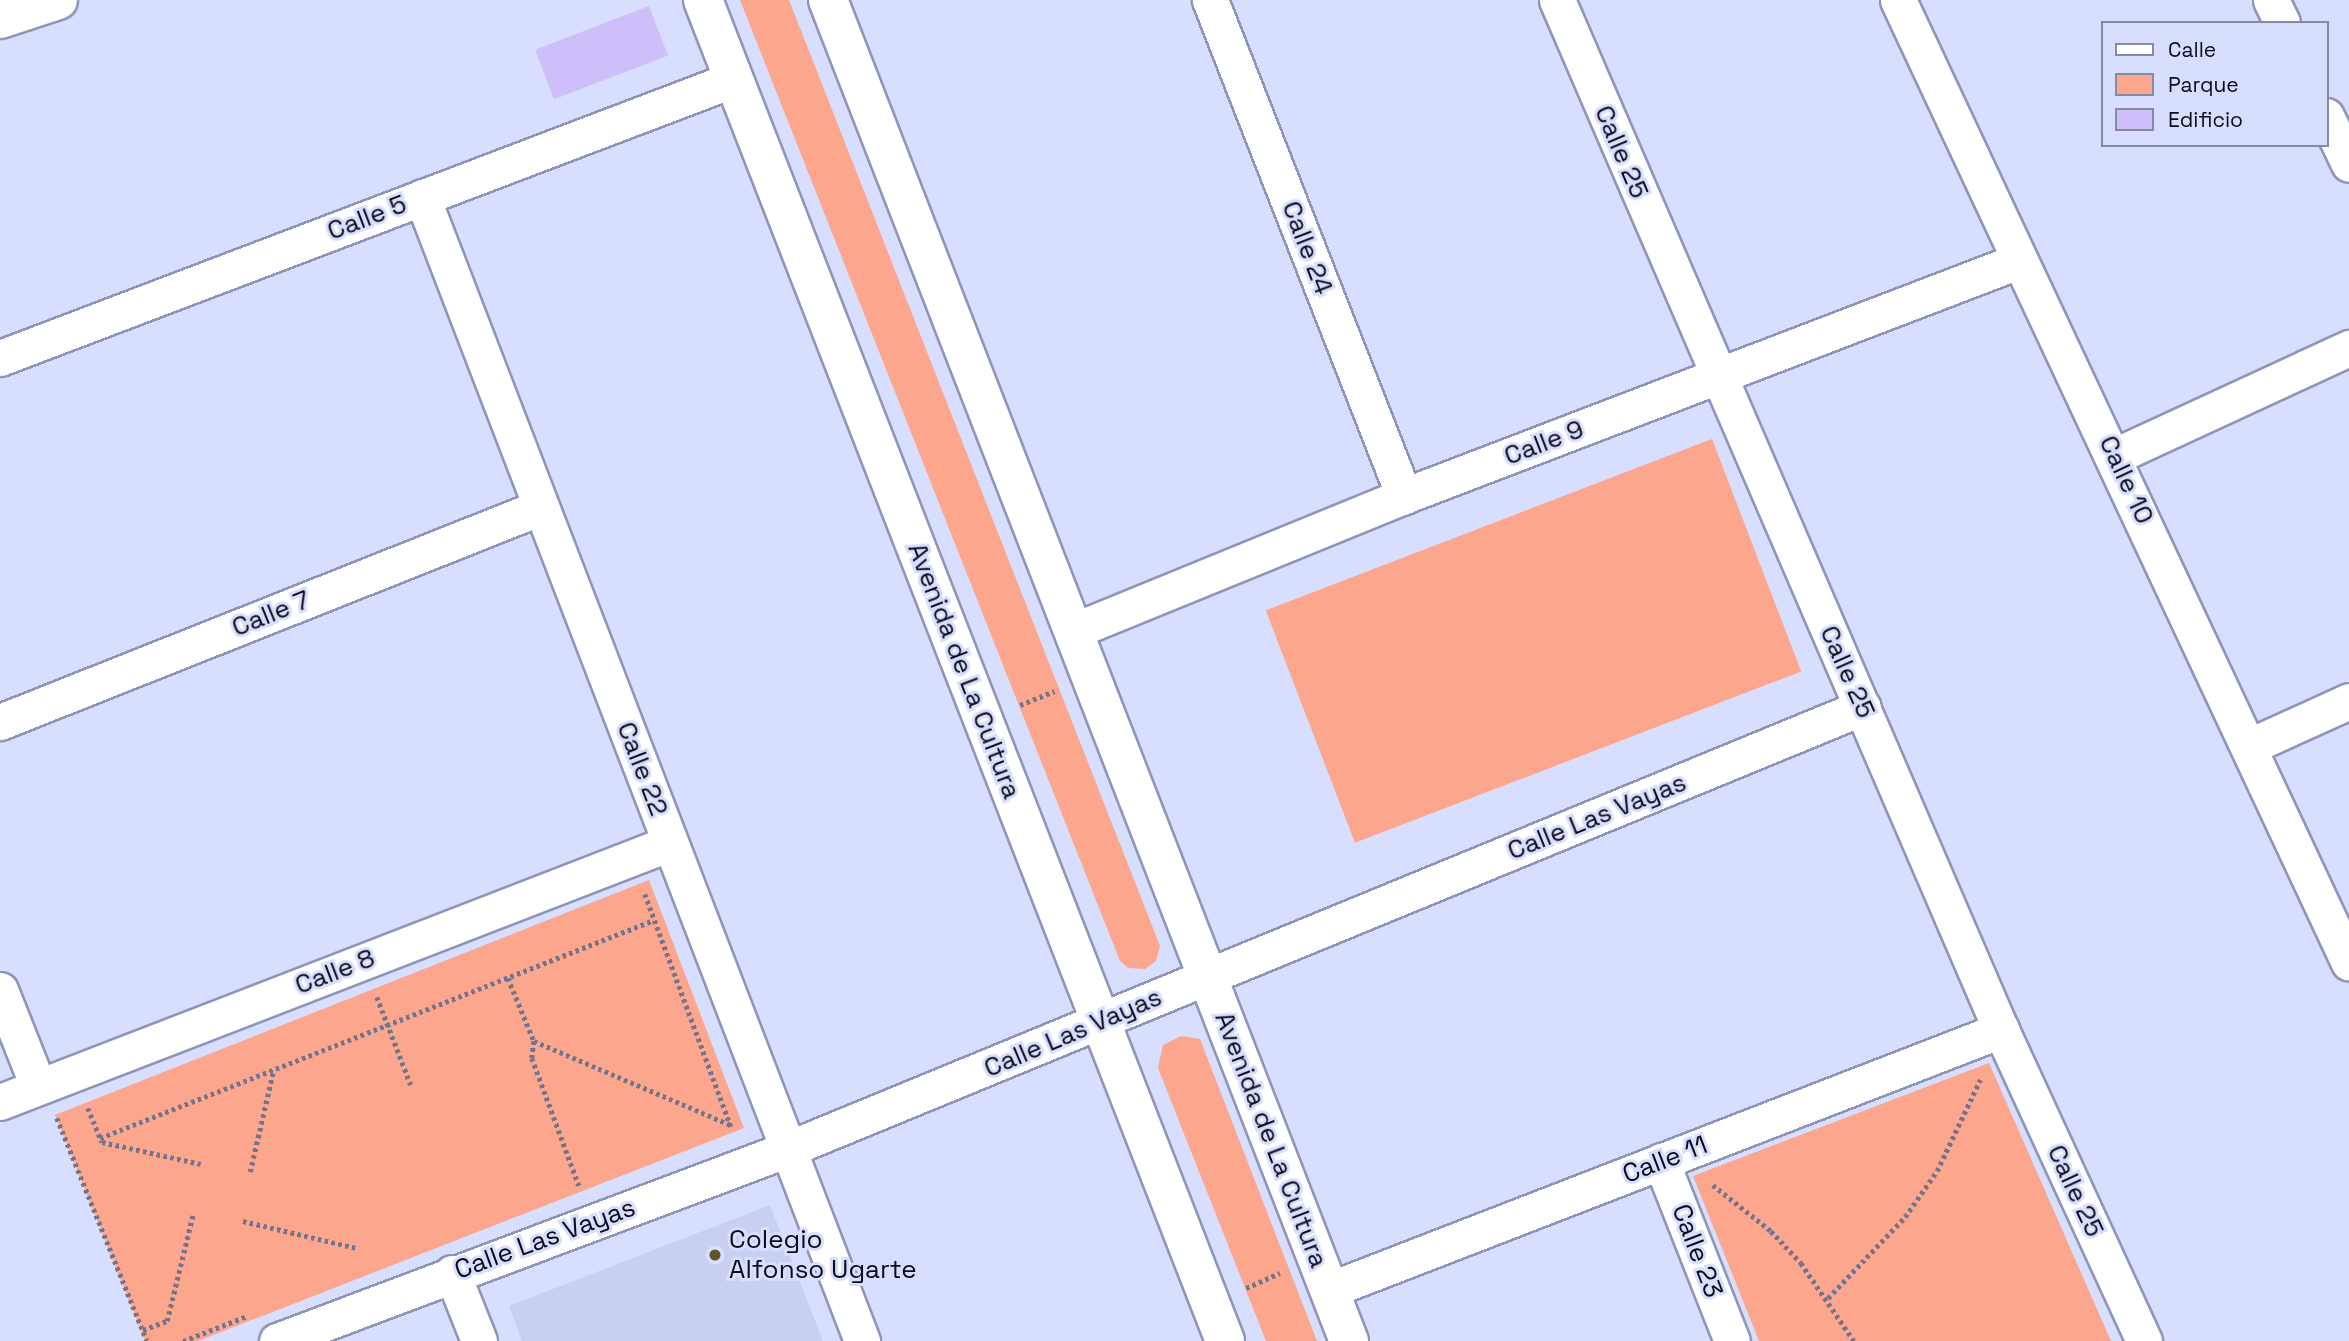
<!DOCTYPE html>
<html>
<head>
<meta charset="utf-8">
<style>
  body { margin:0 }
  #map { position:relative; width:2349px; height:1341px; overflow:hidden; background:#d8defd; font-family:"Space Grotesk",sans-serif }
  div>[style] { position:absolute }
  .built>* { inset:0; background:#c8cff3 }
  .green>* { inset:0; background:#fca68d; transform-origin:0 0 }
  .building>* { inset:0; background:#cebffa; transform-origin:0 0 }
  .path>* { height:4.5px; margin-top:-2.25px; transform-origin:0; background:repeating-linear-gradient(90deg,#71748a 0 3.5px,transparent 0 7px) }
  .roads { filter:drop-shadow(2px 0 #8f95b9) drop-shadow(-2px 0 #8f95b9) drop-shadow(0 2px #8f95b9) drop-shadow(0 -2px #8f95b9) }
  .street>* { height:35px; margin:-17.5px; padding:0 17.5px; transform-origin:17.5px; border-radius:17.5px; background:#fff }
  .secondary>* { height:38px; margin:-19px; padding:0 19px; transform-origin:19px; border-radius:19px; background:#fff }
  .dots>* { width:19px; height:19px; translate:-50% -50%; box-sizing:border-box; border:4px solid #d8defd; border-radius:50% }
  span { translate:-50% -50%; white-space:nowrap; text-align:center; line-height:1.15; -webkit-text-stroke:6px #d8defd; paint-order:stroke }
  .street-label { font-size:26px; color:#0b0c19 }
  .poi-label { font-size:26px; color:#0b0c19 }
  .left { translate:0 -50%; text-align:left }
  .legend { position:absolute; left:2101px; top:21px; width:228px; height:126px; box-sizing:border-box; background:#d8defd; border:2px solid #868aa2; margin:0; padding:9px 12px; list-style:none; font-size:21px; color:#0b0c19 }
  .legend li { display:flex; align-items:center; gap:14px; height:35px }
  .legend b { width:35px; border:2px solid #868aa2 }
</style>
</head>
<body>
<div id="map">
  <div class="built">
    <div style="clip-path:polygon(770px 1205px,823px 1341px,522px 1341px,509px 1306px)"></div>
  </div>
  <div class="green">
    <div style="clip-path:polygon(740px 0,789px 0,1160px 946px,1156px 961px,1145px 969px,1128px 968px,1120px 961px)"></div>
    <div style="left:1712px;top:439px;width:249px;height:478px;rotate:69deg"></div>
    <div style="clip-path:polygon(649px 880px,744px 1128px,198px 1341px,145px 1341px,55px 1115px)"></div>
    <div style="clip-path:polygon(1181px 1036px,1200px 1039px,1317px 1341px,1266px 1341px,1158px 1068px,1163px 1045px)"></div>
    <div style="clip-path:polygon(1989px 1063px,2111px 1341px,1759px 1341px,1693px 1176px)"></div>
  </div>
  <div class="building">
    <div style="left:649px;top:6px;width:53px;height:122px;rotate:69deg"></div>
  </div>
  <div class="path">
    <div style="left:1020px;top:705px;width:37px;rotate:-22deg"></div>
    <div style="left:645px;top:894px;width:248px;rotate:69.7deg"></div>
    <div style="left:508px;top:978px;width:68px;rotate:67.6deg"></div>
    <div style="left:534px;top:1041px;width:216px;rotate:23.1deg"></div>
    <div style="left:377px;top:997px;width:94px;rotate:68.9deg"></div>
    <div style="left:534px;top:1041px;width:17px;rotate:97deg"></div>
    <div style="left:532px;top:1058px;width:136px;rotate:69.8deg"></div>
    <div style="left:88px;top:1108px;width:37px;rotate:68deg"></div>
    <div style="left:102px;top:1142px;width:101px;rotate:12.5deg"></div>
    <div style="left:57px;top:1118px;width:240px;rotate:68deg"></div>
    <div style="left:100px;top:1138px;width:595px;rotate:-21.48deg"></div>
    <div style="left:250px;top:1172px;width:103px;rotate:-77deg"></div>
    <div style="left:1713px;top:1185px;width:74px;rotate:38.4deg"></div>
    <div style="left:1771px;top:1231px;width:44px;rotate:46.8deg"></div>
    <div style="left:1801px;top:1263px;width:94px;rotate:55.8deg"></div>
    <div style="left:243px;top:1221px;width:116px;rotate:13.4deg"></div>
    <div style="left:1246px;top:1288px;width:37px;rotate:-24deg"></div>
    <div style="left:1828px;top:1298px;width:112px;rotate:-46.5deg"></div>
    <div style="left:1905px;top:1217px;width:56px;rotate:-55.2deg"></div>
    <div style="left:1937px;top:1171px;width:101px;rotate:-64.7deg"></div>
    <div style="left:143px;top:1330px;width:26px;rotate:-21deg"></div>
    <div style="left:167px;top:1321px;width:110px;rotate:-76.3deg"></div>
    <div style="left:183px;top:1341px;width:69px;rotate:-21.3deg"></div>
  </div>
  <div class="roads">
    <div class="street">
      <div style="left:1210px;top:0;width:533px;rotate:68.64deg"></div>
      <div style="left:1557px;top:0;width:1122px;rotate:66.68deg"></div>
      <div style="left:2001px;top:1030px;width:342px;rotate:65.3deg"></div>
      <div style="left:1898px;top:0;width:1063px;rotate:64.9deg"></div>
      <div style="left:2271px;top:0;width:25px;rotate:64deg"></div>
      <div style="left:2326px;top:116px;width:53px;rotate:64.4deg"></div>
      <div style="left:422px;top:197px;width:1226px;rotate:68.96deg"></div>
      <div style="left:0;top:358px;width:785px;rotate:-20.81deg"></div>
      <div style="left:2115px;top:456px;width:258px;rotate:-24.8deg"></div>
      <div style="left:1073px;top:631px;width:357px;rotate:-22.2deg"></div>
      <div style="left:1404px;top:496px;width:657px;rotate:-20.94deg"></div>
      <div style="left:0;top:722px;width:582px;rotate:-21.67deg"></div>
      <div style="left:2250px;top:746px;width:109px;rotate:-24.4deg"></div>
      <div style="left:0;top:990px;width:103px;rotate:68.4deg"></div>
      <div style="left:0;top:1102px;width:718px;rotate:-21.13deg"></div>
      <div style="left:1661px;top:1161px;width:193px;rotate:68.5deg"></div>
      <div style="left:452px;top:1273px;width:73px;rotate:68.3deg"></div>
      <div style="left:1329px;top:1290px;width:721px;rotate:-21.15deg"></div>
      <div style="left:277px;top:1341px;width:546px;rotate:-20.59deg"></div>
      <div style="left:788px;top:1149px;width:1162px;rotate:-22.35deg"></div>
    </div>
    <div class="secondary">
      <div style="left:703px;top:0;width:1439px;rotate:68.73deg"></div>
      <div style="left:828px;top:0;width:1439px;rotate:68.77deg"></div>
      <div style="left:0;top:19px;width:61px;rotate:-18.1deg"></div>
    </div>
  </div>
  <div class="dots">
    <div style="left:715px;top:1255px;background:#615622"></div>
  </div>
  <div class="street-label">
    <span style="left:1621px;top:152px;rotate:67deg">Calle 25</span>
    <span style="left:367px;top:218px;rotate:-21deg">Calle 5</span>
    <span style="left:1307px;top:248px;rotate:69deg">Calle 24</span>
    <span style="left:1544px;top:443px;rotate:-21deg">Calle 9</span>
    <span style="left:2126px;top:480px;rotate:65deg">Calle 10</span>
    <span style="left:271px;top:614px;rotate:-22deg">Calle 7</span>
    <span style="left:964px;top:671px;rotate:69deg">Avenida de La Cultura</span>
    <span style="left:1847px;top:672px;rotate:66deg">Calle 25</span>
    <span style="left:642px;top:769px;rotate:69deg">Calle 22</span>
    <span style="left:1597px;top:817px;rotate:-22deg">Calle Las Vayas</span>
    <span style="left:335px;top:972px;rotate:-21deg">Calle 8</span>
    <span style="left:1073px;top:1033px;rotate:-23deg">Calle Las Vayas</span>
    <span style="left:1271px;top:1140px;rotate:69deg">Avenida de La Cultura</span>
    <span style="left:1665px;top:1160px;rotate:-21deg">Calle 11</span>
    <span style="left:2075px;top:1191px;rotate:65deg">Calle 25</span>
    <span style="left:545px;top:1239px;rotate:-20deg">Calle Las Vayas</span>
    <span style="left:1697px;top:1251px;rotate:69deg">Calle 23</span>
  </div>
  <div class="poi-label">
    <span class="left" style="left:729px;top:1255px">Colegio<br>Alfonso Ugarte</span>
  </div>
  <ul class="legend">
  <li><b style="height:9px;background:#fff"></b>Calle</li>
  <li><b style="height:19px;background:#fca68d"></b>Parque</li>
  <li><b style="height:19px;background:#cebffa"></b>Edificio</li>
  </ul>
</div>
</body>
</html>
